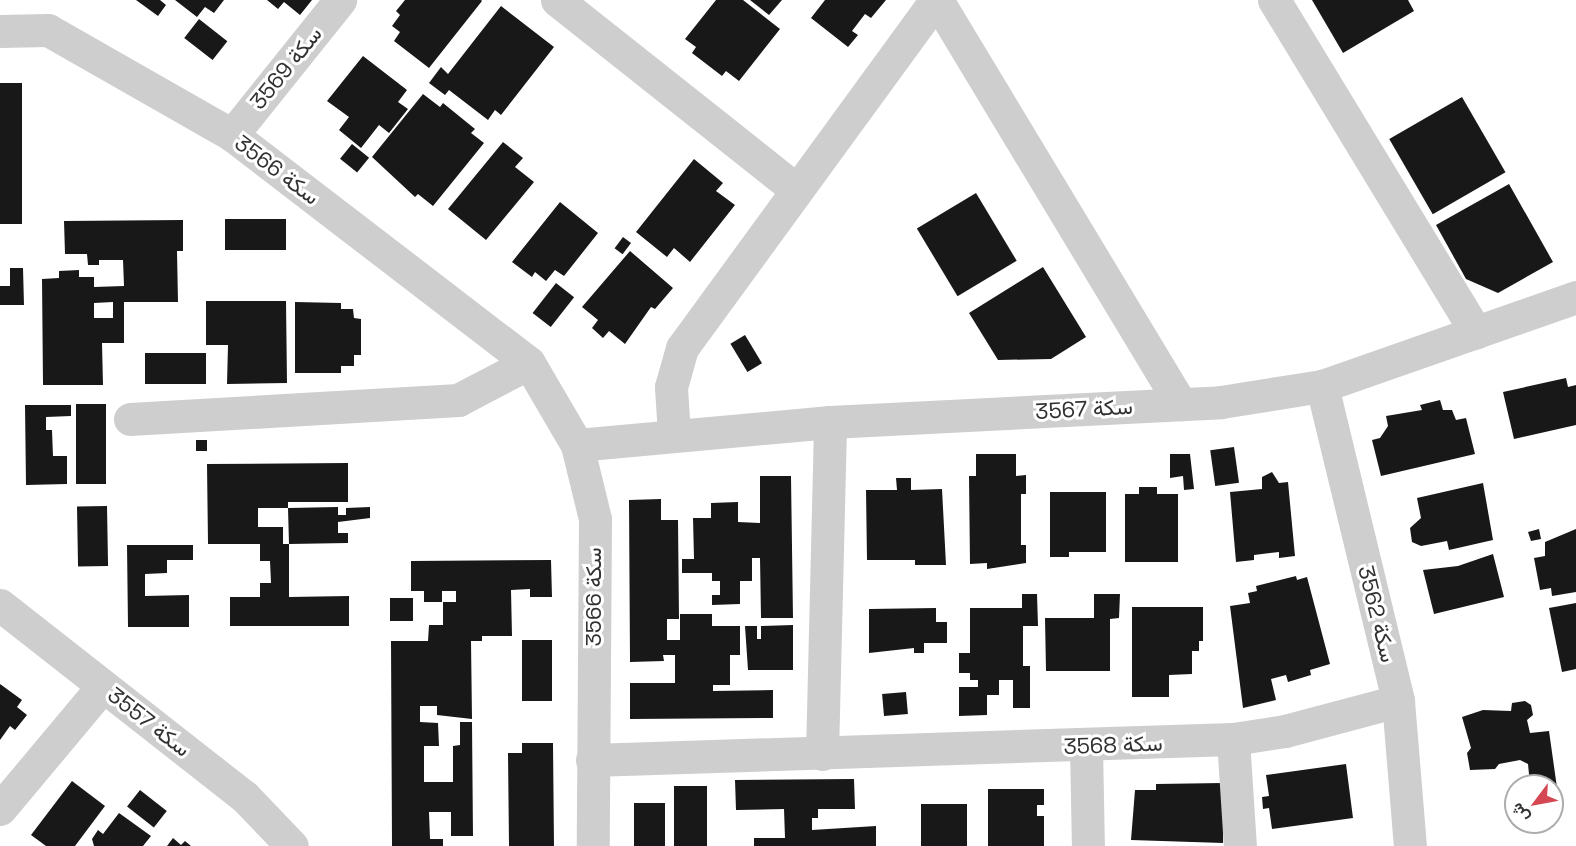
<!DOCTYPE html>
<html>
<head>
<meta charset="utf-8">
<style>
  body { margin:0 }
  #map { position:relative; width:1576px; height:846px; overflow:hidden; background:#fff; font-family:"Space Grotesk",Vazirmatn,sans-serif }
  div>[style] { position:absolute }
  .building>* { inset:0; background:#181818; transform-origin:0 0 }
  .minor>* { height:33px; margin:-16.5px; padding:0 16.5px; transform-origin:16.5px; border-radius:16.5px; background:#cecece }
  span { translate:-50% -50%; white-space:nowrap; text-align:center; line-height:1.15; -webkit-text-stroke:6px #fff; paint-order:stroke }
  .street-label { font-size:22px; color:#313131 }
  .north { position:absolute; left:1504px; top:774px; width:60px; height:60px; box-sizing:border-box; background:#fff; border:2px solid #adadad; border-radius:50%; rotate:238deg; font-size:16px; font-weight:700; line-height:24px; text-align:center; color:#313131 }
  .north::after { content:''; display:block; margin:auto; width:21px; height:27px; background:#d44753; clip-path:polygon(50% 0,100% 100%,50% 72%,0 100%) }
</style>
</head>
<body>
<div id="map">
  <div class="building">
    <div style="clip-path:polygon(136px 0,160px 0,166px 5px,158px 16px)"></div>
    <div style="clip-path:polygon(175px 0,224px 0,214px 13px,205px 7px,197px 17px)"></div>
    <div style="clip-path:polygon(267px 0,312px 0,300px 15px,284px 2px,278px 9px)"></div>
    <div style="clip-path:polygon(405px 0,481px 0,482px 1px,429px 68px,394px 41px,400px 32px,392px 26px,400px 15px,396px 11px)"></div>
    <div style="clip-path:polygon(716px 0,743px 0,780px 29px,739px 81px,726px 71px,722px 76px,692px 53px,696px 47px,685px 39px)"></div>
    <div style="clip-path:polygon(750px 0,782px 0,769px 15px)"></div>
    <div style="clip-path:polygon(825px 0,886px 0,871px 18px,865px 14px,852px 31px,858px 35px,848px 47px,811px 18px)"></div>
    <div style="clip-path:polygon(1312px 0,1408px 0,1414px 11px,1343px 53px)"></div>
    <div style="clip-path:polygon(501px 6px,554px 47px,501px 115px,495px 110px,488px 120px,449px 90px,445px 95px,429px 83px,441px 67px,448px 74px)"></div>
    <div style="left:199px;top:19px;width:36px;height:24px;rotate:38deg"></div>
    <div style="clip-path:polygon(363px 56px,407px 90px,398px 102px,408px 109px,389px 133px,379px 125px,361px 148px,339px 130px,349px 117px,327px 101px)"></div>
    <div style="left:0;top:83px;width:22px;height:141px"></div>
    <div style="clip-path:polygon(423px 94px,440px 107px,443px 103px,475px 129px,471px 133px,484px 143px,433px 206px,418px 194px,415px 197px,372px 157px)"></div>
    <div style="left:1462px;top:97px;width:87px;height:84px;rotate:60deg"></div>
    <div style="clip-path:polygon(503px 142px,523px 158px,515px 167px,534px 182px,486px 240px,448px 209px)"></div>
    <div style="left:352px;top:144px;width:22px;height:19px;rotate:39deg"></div>
    <div style="clip-path:polygon(694px 159px,723px 183px,716px 191px,735px 205px,690px 262px,674px 248px,667px 257px,636px 232px)"></div>
    <div style="clip-path:polygon(1509px 184px,1553px 262px,1498px 293px,1466px 279px,1436px 225px)"></div>
    <div style="left:976px;top:193px;width:79px;height:69px;rotate:59deg"></div>
    <div style="clip-path:polygon(560px 202px,598px 233px,564px 276px,555px 270px,546px 281px,535px 272px,532px 277px,512px 262px)"></div>
    <div style="left:286px;top:219px;width:31px;height:61px;rotate:90deg"></div>
    <div style="clip-path:polygon(evenodd,183px 220px,183px 251px,177px 251px,178px 302px,124px 302px,124px 343px,102px 343px,103px 385px,43px 385px,42px 279px,59px 278px,59px 271px,79px 270px,79px 277px,94px 277px,94px 287px,124px 286px,123px 260px,99px 260px,99px 265px,88px 265px,87px 254px,65px 254px,64px 221px,183px 220px,113px 302px,113px 318px,94px 318px,94px 303px,113px 302px)"></div>
    <div style="left:623px;top:237px;width:10px;height:14px;rotate:37deg"></div>
    <div style="clip-path:polygon(630px 251px,673px 288px,655px 309px,651px 307px,625px 344px,609px 331px,603px 338px,592px 328px,598px 320px,582px 307px)"></div>
    <div style="clip-path:polygon(1043px 267px,1086px 337px,1051px 359px,998px 360px,969px 313px)"></div>
    <div style="clip-path:polygon(10px 268px,23px 268px,24px 305px,0 305px,0 286px,10px 286px)"></div>
    <div style="left:556px;top:283px;width:23px;height:38px;rotate:38deg"></div>
    <div style="clip-path:polygon(206px 301px,286px 301px,287px 383px,227px 384px,228px 345px,206px 345px)"></div>
    <div style="clip-path:polygon(295px 302px,341px 303px,341px 309px,353px 309px,354px 318px,361px 319px,361px 355px,354px 355px,354px 366px,341px 366px,341px 373px,295px 373px)"></div>
    <div style="left:745px;top:335px;width:33px;height:17px;rotate:59deg"></div>
    <div style="left:206px;top:353px;width:31px;height:61px;rotate:90deg"></div>
    <div style="clip-path:polygon(1566px 378px,1568px 387px,1576px 385px,1576px 425px,1514px 439px,1503px 392px)"></div>
    <div style="clip-path:polygon(1440px 400px,1443px 410px,1452px 410px,1456px 420px,1466px 418px,1475px 454px,1381px 476px,1372px 440px,1380px 438px,1388px 426px,1386px 416px,1422px 410px,1420px 405px)"></div>
    <div style="left:76px;top:404px;width:30px;height:80px"></div>
    <div style="clip-path:polygon(25px 405px,71px 405px,71px 416px,46px 417px,46px 430px,52px 430px,53px 456px,67px 456px,67px 484px,26px 485px)"></div>
    <div style="left:207px;top:440px;width:11px;height:11px;rotate:90deg"></div>
    <div style="left:1234px;top:447px;width:36px;height:24px;rotate:82deg"></div>
    <div style="clip-path:polygon(976px 454px,1016px 454px,1016px 476px,1026px 475px,1026px 494px,1021px 494px,1021px 545px,1026px 545px,1026px 563px,987px 569px,987px 563px,970px 564px,969px 476px,976px 476px)"></div>
    <div style="clip-path:polygon(1170px 454px,1190px 454px,1194px 489px,1184px 490px,1183px 476px,1170px 478px)"></div>
    <div style="clip-path:polygon(348px 463px,348px 502px,288px 502px,288px 508px,258px 508px,258px 527px,283px 527px,283px 544px,289px 544px,289px 597px,349px 596px,349px 626px,230px 626px,230px 597px,260px 597px,260px 583px,271px 583px,270px 561px,260px 561px,260px 544px,208px 544px,207px 464px)"></div>
    <div style="clip-path:polygon(1272px 472px,1279px 483px,1288px 482px,1295px 556px,1279px 558px,1279px 552px,1254px 555px,1254px 560px,1236px 562px,1230px 492px,1262px 489px,1262px 477px)"></div>
    <div style="clip-path:polygon(760px 476px,791px 476px,793px 618px,761px 618px,760px 558px,752px 558px,752px 581px,740px 581px,740px 604px,712px 605px,712px 595px,720px 595px,720px 581px,712px 581px,712px 573px,682px 573px,682px 559px,694px 559px,693px 518px,711px 518px,711px 503px,738px 502px,738px 522px,760px 523px)"></div>
    <div style="clip-path:polygon(896px 478px,911px 478px,911px 490px,942px 489px,946px 565px,915px 565px,915px 560px,867px 560px,866px 490px,897px 490px)"></div>
    <div style="clip-path:polygon(1483px 483px,1493px 540px,1449px 550px,1447px 541px,1421px 546px,1412px 542px,1410px 528px,1421px 518px,1417px 498px)"></div>
    <div style="clip-path:polygon(1139px 487px,1157px 487px,1157px 494px,1178px 494px,1178px 562px,1125px 562px,1125px 494px,1139px 494px)"></div>
    <div style="clip-path:polygon(1050px 492px,1106px 492px,1106px 552px,1069px 552px,1069px 557px,1050px 557px)"></div>
    <div style="clip-path:polygon(661px 499px,661px 520px,678px 520px,679px 619px,667px 619px,667px 640px,680px 640px,680px 614px,712px 614px,712px 626px,740px 626px,740px 655px,730px 655px,730px 685px,713px 685px,713px 691px,773px 690px,773px 718px,630px 719px,630px 683px,675px 683px,675px 655px,663px 655px,664px 661px,630px 662px,629px 500px)"></div>
    <div style="left:107px;top:506px;width:60px;height:30px;rotate:89deg"></div>
    <div style="clip-path:polygon(338px 507px,338px 515px,346px 515px,346px 508px,370px 507px,370px 518px,338px 522px,338px 533px,348px 533px,348px 543px,289px 544px,288px 508px)"></div>
    <div style="clip-path:polygon(1539px 529px,1541px 539px,1531px 541px,1528px 532px)"></div>
    <div style="clip-path:polygon(1576px 529px,1576px 592px,1552px 596px,1551px 588px,1540px 590px,1534px 558px,1545px 556px,1545px 542px)"></div>
    <div style="clip-path:polygon(127px 545px,193px 545px,193px 560px,167px 560px,167px 573px,145px 574px,145px 596px,189px 595px,189px 627px,128px 627px)"></div>
    <div style="clip-path:polygon(1493px 554px,1504px 597px,1434px 614px,1423px 570px,1458px 566px)"></div>
    <div style="clip-path:polygon(551px 560px,552px 597px,530px 597px,530px 589px,511px 590px,512px 636px,482px 636px,482px 641px,471px 641px,472px 719px,437px 715px,437px 706px,420px 706px,420px 722px,438px 723px,439px 746px,424px 746px,424px 782px,453px 782px,453px 746px,460px 745px,460px 722px,472px 722px,473px 836px,451px 836px,451px 812px,429px 812px,430px 839px,443px 839px,443px 846px,392px 846px,391px 641px,428px 641px,429px 625px,443px 625px,443px 602px,456px 602px,456px 591px,442px 591px,442px 602px,424px 602px,424px 591px,411px 591px,411px 561px)"></div>
    <div style="clip-path:polygon(1296px 576px,1297px 580px,1307px 577px,1330px 664px,1310px 670px,1311px 675px,1288px 682px,1286px 675px,1271px 679px,1276px 700px,1243px 708px,1230px 606px,1250px 603px,1248px 593px,1257px 591px,1256px 586px)"></div>
    <div style="clip-path:polygon(1022px 594px,1037px 594px,1038px 626px,1023px 626px,1023px 666px,1030px 666px,1030px 708px,1013px 708px,1013px 680px,999px 680px,999px 695px,987px 695px,987px 715px,959px 716px,959px 687px,978px 687px,978px 680px,970px 680px,970px 673px,959px 673px,959px 653px,970px 653px,970px 608px,1022px 608px)"></div>
    <div style="clip-path:polygon(1094px 594px,1120px 594px,1119px 618px,1110px 619px,1110px 671px,1046px 671px,1045px 618px,1094px 618px)"></div>
    <div style="left:390px;top:598px;width:23px;height:23px"></div>
    <div style="clip-path:polygon(1576px 603px,1576px 669px,1562px 672px,1549px 608px)"></div>
    <div style="clip-path:polygon(1132px 607px,1203px 607px,1203px 641px,1199px 641px,1199px 651px,1192px 651px,1192px 674px,1169px 675px,1169px 697px,1132px 697px)"></div>
    <div style="clip-path:polygon(936px 608px,936px 622px,947px 622px,947px 643px,924px 643px,924px 653px,914px 653px,914px 648px,869px 653px,869px 609px)"></div>
    <div style="clip-path:polygon(793px 625px,793px 670px,748px 670px,745px 626px,757px 626px,757px 639px,761px 639px,761px 626px)"></div>
    <div style="left:522px;top:640px;width:30px;height:61px"></div>
    <div style="clip-path:polygon(0 684px,22px 700px,17px 707px,27px 715px,15px 730px,10px 726px,0 740px)"></div>
    <div style="left:906px;top:692px;width:22px;height:24px;rotate:85deg"></div>
    <div style="clip-path:polygon(1525px 701px,1531px 705px,1533px 715px,1527px 720px,1530px 733px,1549px 731px,1561px 816px,1552px 817px,1552px 786px,1530px 785px,1528px 764px,1520px 760px,1499px 764px,1495px 769px,1470px 770px,1467px 753px,1471px 748px,1462px 717px,1483px 710px,1511px 711px,1512px 703px)"></div>
    <div style="clip-path:polygon(522px 743px,553px 743px,554px 846px,509px 846px,508px 753px,522px 753px)"></div>
    <div style="clip-path:polygon(1346px 764px,1353px 818px,1272px 829px,1269px 808px,1263px 809px,1262px 797px,1269px 796px,1266px 775px)"></div>
    <div style="clip-path:polygon(854px 779px,855px 809px,818px 809px,818px 818px,812px 818px,812px 830px,876px 826px,876px 846px,754px 846px,754px 838px,785px 838px,784px 809px,736px 810px,735px 780px)"></div>
    <div style="clip-path:polygon(72px 781px,105px 806px,75px 846px,46px 846px,31px 835px)"></div>
    <div style="clip-path:polygon(1223px 783px,1223px 843px,1131px 840px,1135px 790px,1156px 790px,1156px 784px)"></div>
    <div style="left:674px;top:786px;width:33px;height:60px"></div>
    <div style="clip-path:polygon(988px 789px,1044px 789px,1044px 805px,1037px 805px,1037px 816px,1044px 816px,1044px 846px,988px 846px)"></div>
    <div style="left:140px;top:790px;width:34px;height:21px;rotate:38deg"></div>
    <div style="left:634px;top:803px;width:31px;height:43px"></div>
    <div style="left:967px;top:804px;width:42px;height:46px;rotate:90deg"></div>
    <div style="clip-path:polygon(119px 813px,151px 836px,143px 846px,94px 846px,92px 839px,98px 830px,103px 834px)"></div>
    <div style="clip-path:polygon(173px 838px,181px 845px,185px 841px,191px 846px,167px 846px)"></div>
  </div>
  <div class="minor">
    <div style="left:557px;top:0;width:306px;rotate:38.4deg"></div>
    <div style="left:937px;top:0;width:472px;rotate:58.9deg"></div>
    <div style="left:1274px;top:0;width:389px;rotate:58.7deg"></div>
    <div style="left:0;top:31px;width:48px;rotate:-1.2deg"></div>
    <div style="left:48px;top:30px;width:212px;rotate:29.7deg"></div>
    <div style="left:232px;top:135px;width:374px;rotate:37.5deg"></div>
    <div style="left:529px;top:363px;width:95px;rotate:59.7deg"></div>
    <div style="left:577px;top:445px;width:76px;rotate:76.3deg"></div>
    <div style="left:595px;top:519px;width:327px;rotate:90.4deg"></div>
    <div style="left:232px;top:135px;width:173px;rotate:-51.3deg"></div>
    <div style="left:1322px;top:386px;width:324px;rotate:76.4deg"></div>
    <div style="left:1398px;top:701px;width:145px;rotate:85.3deg"></div>
    <div style="left:130px;top:419px;width:329px;rotate:-3.3deg"></div>
    <div style="left:458px;top:400px;width:80px;rotate:-27.5deg"></div>
    <div style="left:674px;top:434px;width:47px;rotate:-93.7deg"></div>
    <div style="left:671px;top:387px;width:41px;rotate:-74.2deg"></div>
    <div style="left:682px;top:348px;width:431px;rotate:-53.9deg"></div>
    <div style="left:577px;top:445px;width:254px;rotate:-5.2deg"></div>
    <div style="left:830px;top:422px;width:392px;rotate:-2.9deg"></div>
    <div style="left:1221px;top:402px;width:102px;rotate:-9deg"></div>
    <div style="left:1322px;top:386px;width:269px;rotate:-19.3deg"></div>
    <div style="left:0;top:605px;width:310px;rotate:38.1deg"></div>
    <div style="left:244px;top:796px;width:69px;rotate:46.2deg"></div>
    <div style="left:1233px;top:739px;width:107px;rotate:86.3deg"></div>
    <div style="left:1086px;top:746px;width:100px;rotate:88.9deg"></div>
    <div style="left:822px;top:754px;width:332px;rotate:-88.6deg"></div>
    <div style="left:592px;top:760px;width:641px;rotate:-1.88deg"></div>
    <div style="left:1233px;top:739px;width:53px;rotate:-8.7deg"></div>
    <div style="left:1285px;top:731px;width:117px;rotate:-14.9deg"></div>
    <div style="left:0;top:809px;width:159px;rotate:-50.1deg"></div>
  </div>
  <div class="street-label">
    <span style="left:286px;top:68px;rotate:-51deg">سكة 3569</span>
    <span style="left:277px;top:170px;rotate:37deg">سكة 3566</span>
    <span style="left:1084px;top:409px;rotate:-3deg">سكة 3567</span>
    <span style="left:594px;top:597px;rotate:-90deg">سكة 3566</span>
    <span style="left:1377px;top:614px;rotate:76deg">سكة 3562</span>
    <span style="left:149px;top:722px;rotate:38deg">سكة 3557</span>
    <span style="left:1113px;top:745px;rotate:-2deg">سكة 3568</span>
  </div>
  <div class="north">ش</div>
</div>
</body>
</html>
